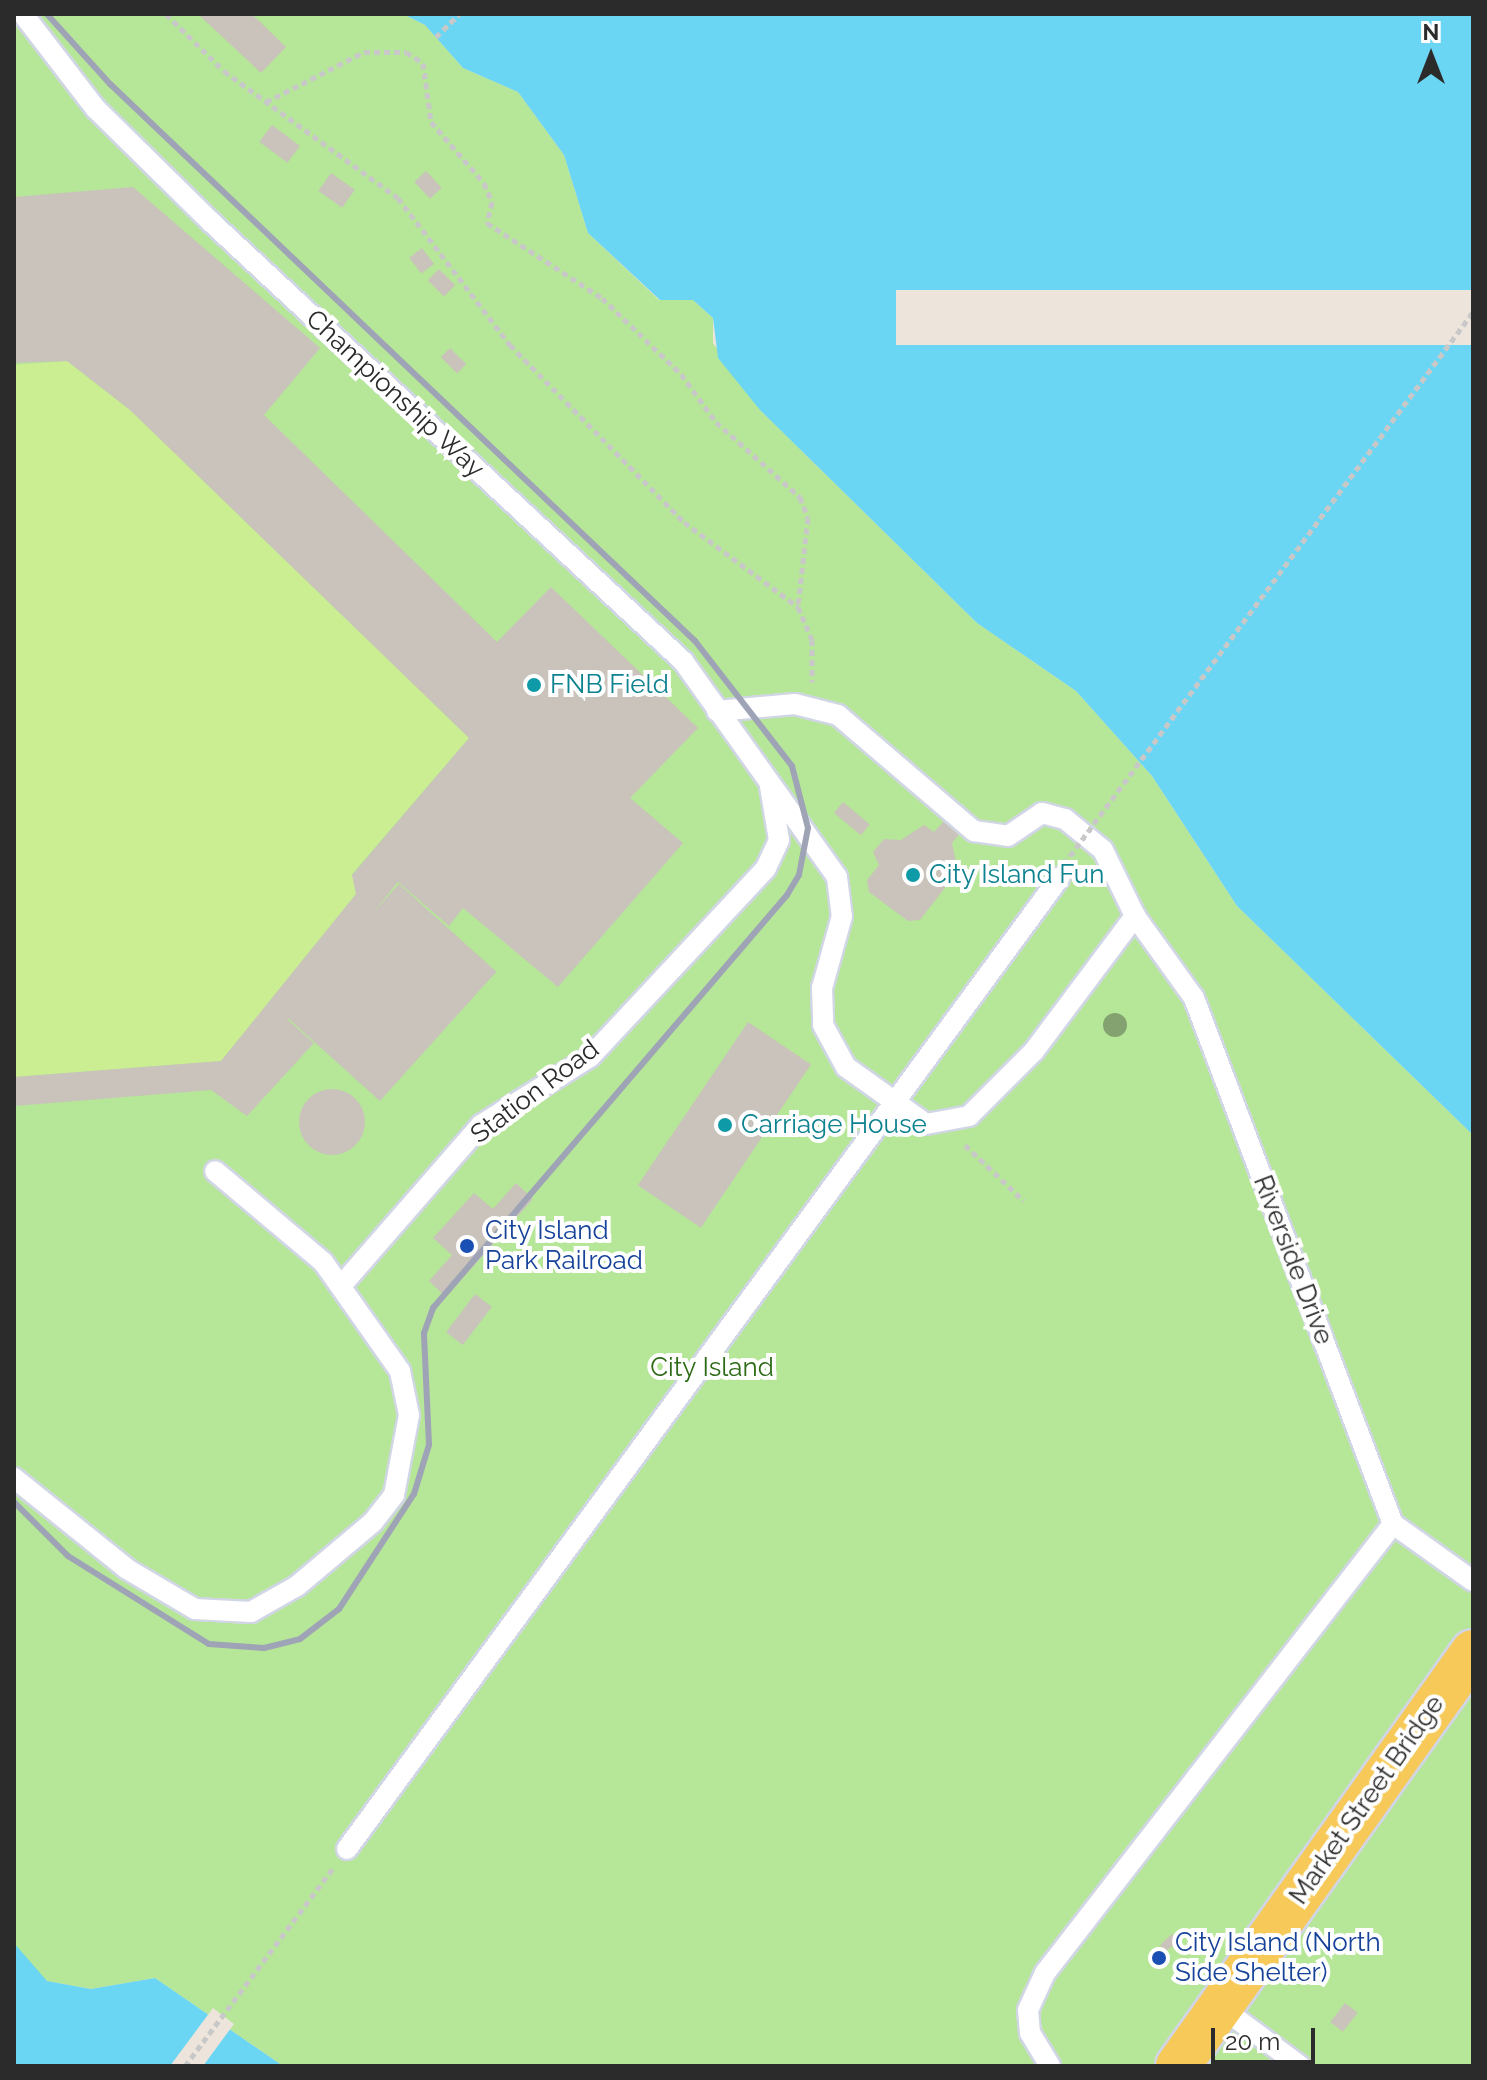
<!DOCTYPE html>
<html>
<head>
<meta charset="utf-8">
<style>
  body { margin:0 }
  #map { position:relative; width:1487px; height:2080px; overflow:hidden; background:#ede5dc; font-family:Raleway,sans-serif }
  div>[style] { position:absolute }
  .green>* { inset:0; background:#b6e697 }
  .pitch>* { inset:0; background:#cbee92 }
  .water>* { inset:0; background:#6bd6f3 }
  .pier>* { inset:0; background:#ede5dc; transform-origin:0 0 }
  .building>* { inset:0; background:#c9c3bb; transform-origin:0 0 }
  .round { border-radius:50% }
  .path>* { height:5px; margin-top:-2.5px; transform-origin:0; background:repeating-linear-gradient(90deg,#c8c8c8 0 6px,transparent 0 10px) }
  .roads { filter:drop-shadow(2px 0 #d1d6e4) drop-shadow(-2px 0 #d1d6e4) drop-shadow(0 2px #d1d6e4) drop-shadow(0 -2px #d1d6e4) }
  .lane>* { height:20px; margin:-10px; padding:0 10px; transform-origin:10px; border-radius:10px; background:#fff }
  .primary>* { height:44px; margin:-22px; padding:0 22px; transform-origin:22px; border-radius:22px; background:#f6c958 }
  .rail>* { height:6px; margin:-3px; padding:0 3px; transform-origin:3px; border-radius:3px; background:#9fa3b6 }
  .path-bridge>* { height:5px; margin-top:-2.5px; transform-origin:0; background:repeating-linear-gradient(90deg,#c8c8c8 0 6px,transparent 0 10px) }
  .trees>* { width:24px; height:24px; margin:-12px; border-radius:50%; background:#83a270 }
  .dots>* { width:22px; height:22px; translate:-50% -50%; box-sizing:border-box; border:4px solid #fff; border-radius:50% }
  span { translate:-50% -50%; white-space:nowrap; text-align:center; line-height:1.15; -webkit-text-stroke:8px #fff; paint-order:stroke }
  .street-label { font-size:26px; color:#2b2b2b }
  .culture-label { font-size:26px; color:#0d838f }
  .left { translate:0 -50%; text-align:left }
  .transit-label { font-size:26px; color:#164399 }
  .park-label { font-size:26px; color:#2d6b17 }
  .frame { position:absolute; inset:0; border:16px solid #2b2b2b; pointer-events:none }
  .north { position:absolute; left:1391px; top:16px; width:80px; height:80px; -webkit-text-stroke:6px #fff; paint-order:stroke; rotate:0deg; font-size:22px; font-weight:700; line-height:32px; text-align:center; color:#2b2b2b }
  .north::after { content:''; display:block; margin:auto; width:28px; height:36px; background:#2b2b2b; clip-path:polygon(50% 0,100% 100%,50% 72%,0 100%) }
  .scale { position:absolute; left:1211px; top:2028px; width:104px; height:36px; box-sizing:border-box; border:4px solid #2b2b2b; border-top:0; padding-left:10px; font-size:24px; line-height:28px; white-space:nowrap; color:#2b2b2b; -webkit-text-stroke:6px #fff; paint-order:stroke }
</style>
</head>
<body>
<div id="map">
  <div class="green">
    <div style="clip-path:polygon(14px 14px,403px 14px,425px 25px,463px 68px,518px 92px,564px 155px,588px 233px,659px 300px,693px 300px,713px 318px,713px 343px,760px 410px,977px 623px,1076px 691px,1152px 776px,1237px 906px,1473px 1135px,1473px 2066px,283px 2066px,155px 1978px,91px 1989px,47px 1981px,27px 1966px,14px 1943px)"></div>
  </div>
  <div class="pitch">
    <div style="clip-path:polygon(67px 361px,130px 410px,469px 738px,352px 874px,356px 894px,221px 1061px,14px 1077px,14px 365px)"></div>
  </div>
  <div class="water">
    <div style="clip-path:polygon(403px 14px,1473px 14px,1473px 1135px,1237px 906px,1152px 776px,1076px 691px,977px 623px,760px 410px,718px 358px,713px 318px,693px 300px,660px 300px,588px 233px,564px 155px,518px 92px,463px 68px,425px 25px)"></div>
    <div style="clip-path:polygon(14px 1943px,47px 1981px,91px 1989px,155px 1978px,283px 2066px,14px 2066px)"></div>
  </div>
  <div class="pier">
    <div style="left:1473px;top:290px;width:55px;height:577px;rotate:90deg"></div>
    <div style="clip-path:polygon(213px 2008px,234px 2024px,203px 2066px,170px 2066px)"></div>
  </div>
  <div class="building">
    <div style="clip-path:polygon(198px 14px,252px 14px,286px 47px,261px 73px)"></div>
    <div style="left:272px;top:125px;width:35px;height:21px;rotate:37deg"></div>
    <div style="left:426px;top:171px;width:23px;height:16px;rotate:47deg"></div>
    <div style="left:331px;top:173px;width:29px;height:22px;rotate:35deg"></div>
    <div style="clip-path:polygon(133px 187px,320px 348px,264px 415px,497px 642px,551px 587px,698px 728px,630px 798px,683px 843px,558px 987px,463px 908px,449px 926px,398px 882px,287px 1019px,314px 1043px,247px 1116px,211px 1090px,14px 1106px,14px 1077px,221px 1061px,356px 894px,352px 875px,469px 738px,130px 410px,67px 361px,14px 363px,14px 197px)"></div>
    <div style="left:422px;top:248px;width:20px;height:16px;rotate:53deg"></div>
    <div style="left:439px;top:269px;width:23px;height:16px;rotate:45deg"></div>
    <div style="left:450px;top:348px;width:23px;height:13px;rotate:45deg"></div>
    <div style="left:843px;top:802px;width:35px;height:14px;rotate:40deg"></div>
    <div style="clip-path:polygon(945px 820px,961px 832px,952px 843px,958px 871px,920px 920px,908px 921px,869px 892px,867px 880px,879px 865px,873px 852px,884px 839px,901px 840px,924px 825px,934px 832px)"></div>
    <div style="left:399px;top:884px;width:131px;height:174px;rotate:42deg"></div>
    <div style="left:748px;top:1022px;width:76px;height:197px;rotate:34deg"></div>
    <div class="round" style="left:299px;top:1089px;width:66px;height:66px"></div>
    <div style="clip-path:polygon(516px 1183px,533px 1199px,446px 1297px,429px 1281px,452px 1255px,433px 1238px,474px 1193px,493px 1209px)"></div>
    <div style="left:475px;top:1294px;width:21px;height:48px;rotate:37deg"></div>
    <div style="clip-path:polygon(1172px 1934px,1178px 1942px,1166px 1951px,1160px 1945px)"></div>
    <div style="left:1345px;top:2003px;width:16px;height:24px;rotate:38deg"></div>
  </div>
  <div class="path">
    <div style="left:166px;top:14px;width:81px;rotate:44.5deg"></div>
    <div style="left:224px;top:71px;width:215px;rotate:36.1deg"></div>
    <div style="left:398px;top:198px;width:185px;rotate:52.7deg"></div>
    <div style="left:510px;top:345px;width:248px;rotate:45.5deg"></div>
    <div style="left:684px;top:522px;width:142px;rotate:36.7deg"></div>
    <div style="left:798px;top:607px;width:36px;rotate:67deg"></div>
    <div style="left:812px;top:640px;width:42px;rotate:90deg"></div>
    <div style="left:436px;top:37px;width:33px;rotate:-45deg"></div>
    <div style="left:266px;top:102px;width:110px;rotate:-27deg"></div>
    <div style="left:364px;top:52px;width:42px"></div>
    <div style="left:406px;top:52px;width:20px;rotate:33deg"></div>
    <div style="left:423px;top:63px;width:60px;rotate:82.3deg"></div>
    <div style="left:431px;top:122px;width:81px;rotate:49deg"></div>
    <div style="left:484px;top:183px;width:21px;rotate:67deg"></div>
    <div style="left:492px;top:202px;width:22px;rotate:103deg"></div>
    <div style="left:487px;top:223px;width:137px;rotate:33.1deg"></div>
    <div style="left:602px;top:298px;width:110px;rotate:43.9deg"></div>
    <div style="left:681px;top:374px;width:59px;rotate:53.9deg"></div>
    <div style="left:716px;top:422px;width:113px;rotate:41.8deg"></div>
    <div style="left:800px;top:497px;width:22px;rotate:69deg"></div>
    <div style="left:808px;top:518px;width:89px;rotate:96.5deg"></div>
    <div style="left:965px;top:1145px;width:81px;rotate:43.5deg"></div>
    <div style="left:185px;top:2066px;width:247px;rotate:-53.2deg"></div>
  </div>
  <div class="roads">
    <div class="lane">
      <div style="left:23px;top:14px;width:120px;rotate:52.5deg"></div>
      <div style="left:96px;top:109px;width:161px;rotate:44.5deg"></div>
      <div style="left:211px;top:222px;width:645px;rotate:42.93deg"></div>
      <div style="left:683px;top:661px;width:265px;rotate:54.5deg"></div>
      <div style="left:837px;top:877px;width:39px;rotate:83deg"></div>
      <div style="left:842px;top:916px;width:75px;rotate:105.5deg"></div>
      <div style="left:822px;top:988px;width:37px;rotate:88deg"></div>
      <div style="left:823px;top:1025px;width:48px;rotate:61.3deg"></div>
      <div style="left:846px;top:1067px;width:98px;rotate:35.5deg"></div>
      <div style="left:926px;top:1124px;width:44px;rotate:-10.5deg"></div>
      <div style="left:969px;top:1116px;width:92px;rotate:-45deg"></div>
      <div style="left:1034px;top:1051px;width:169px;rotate:-53.2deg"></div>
      <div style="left:717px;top:711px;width:78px;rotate:-5.1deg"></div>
      <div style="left:795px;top:704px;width:44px;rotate:14.3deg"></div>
      <div style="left:838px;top:715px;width:179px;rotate:40.5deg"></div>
      <div style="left:974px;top:831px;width:34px;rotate:8deg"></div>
      <div style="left:1008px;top:836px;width:41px;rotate:-34.1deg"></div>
      <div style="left:1042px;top:813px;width:24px;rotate:15deg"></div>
      <div style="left:1065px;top:819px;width:49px;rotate:39.2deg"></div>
      <div style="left:1103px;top:850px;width:73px;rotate:64.1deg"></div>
      <div style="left:1135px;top:916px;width:101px;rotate:54.3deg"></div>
      <div style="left:1194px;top:998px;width:562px;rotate:69.28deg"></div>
      <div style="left:1393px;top:1524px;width:98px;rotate:35.5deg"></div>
      <div style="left:341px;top:1286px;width:213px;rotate:-49deg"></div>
      <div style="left:481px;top:1125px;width:128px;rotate:-32deg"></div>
      <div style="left:590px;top:1057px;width:258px;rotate:-47deg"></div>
      <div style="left:766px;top:868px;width:31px;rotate:-65deg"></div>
      <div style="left:779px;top:840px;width:55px;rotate:-99.5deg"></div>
      <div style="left:14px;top:1478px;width:145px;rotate:38.8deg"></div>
      <div style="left:127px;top:1569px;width:79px;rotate:30.5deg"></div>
      <div style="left:195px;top:1609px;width:56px;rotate:3.1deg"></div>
      <div style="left:251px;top:1612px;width:53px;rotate:-29.5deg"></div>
      <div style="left:297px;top:1586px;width:99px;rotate:-40.1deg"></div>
      <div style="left:373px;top:1522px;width:34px;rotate:-52deg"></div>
      <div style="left:394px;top:1495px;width:81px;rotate:-79.4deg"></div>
      <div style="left:409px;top:1415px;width:45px;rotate:-101.6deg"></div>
      <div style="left:400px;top:1371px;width:133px;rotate:-125.2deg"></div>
      <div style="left:323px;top:1262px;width:141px;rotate:-139.9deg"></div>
      <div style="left:347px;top:1849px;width:1205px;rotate:-53.74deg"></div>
      <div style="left:1222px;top:2008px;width:97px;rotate:36.6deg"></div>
      <div style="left:1050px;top:2066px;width:39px;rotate:-121deg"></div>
      <div style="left:1030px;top:2033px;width:23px;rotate:-95deg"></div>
      <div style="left:1028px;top:2010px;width:41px;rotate:-65.3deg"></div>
      <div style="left:1045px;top:1973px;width:568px;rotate:-52.22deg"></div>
    </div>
    <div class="primary">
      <div style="left:1178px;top:2066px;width:508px;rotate:-54.53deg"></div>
    </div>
  </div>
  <div class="rail">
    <div style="left:14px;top:1502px;width:76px;rotate:45deg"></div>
    <div style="left:68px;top:1556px;width:166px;rotate:32deg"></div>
    <div style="left:209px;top:1644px;width:55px;rotate:4.2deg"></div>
    <div style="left:264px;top:1648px;width:37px;rotate:-14deg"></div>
    <div style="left:300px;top:1639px;width:49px;rotate:-37.6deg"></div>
    <div style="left:339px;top:1609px;width:137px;rotate:-56.9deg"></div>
    <div style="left:414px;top:1494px;width:51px;rotate:-73deg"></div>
    <div style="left:429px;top:1445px;width:112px;rotate:-92.6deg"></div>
    <div style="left:424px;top:1333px;width:27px;rotate:-70deg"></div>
    <div style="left:433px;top:1308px;width:544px;rotate:-49.4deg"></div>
    <div style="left:787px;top:895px;width:23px;rotate:-59deg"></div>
    <div style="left:799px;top:875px;width:48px;rotate:-79.2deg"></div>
    <div style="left:808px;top:828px;width:64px;rotate:-104.5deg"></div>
    <div style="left:792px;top:766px;width:158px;rotate:-127.8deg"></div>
    <div style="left:695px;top:641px;width:808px;rotate:-136.4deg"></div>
    <div style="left:110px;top:84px;width:94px;rotate:-132deg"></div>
  </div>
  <div class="path-bridge">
    <div style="left:1064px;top:864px;width:687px;rotate:-53.46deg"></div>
  </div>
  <div class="trees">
    <div style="left:1115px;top:1025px"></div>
  </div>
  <div class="dots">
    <div style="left:534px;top:685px;background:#0f9aa8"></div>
    <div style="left:913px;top:875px;background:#0f9aa8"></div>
    <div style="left:725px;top:1125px;background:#0f9aa8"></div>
    <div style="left:467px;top:1246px;background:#1a4fb4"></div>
    <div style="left:1159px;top:1958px;background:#1a4fb4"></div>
  </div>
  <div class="street-label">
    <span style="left:395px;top:394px;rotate:43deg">Championship Way</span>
    <span style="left:535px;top:1092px;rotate:-37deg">Station Road</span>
    <span style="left:1293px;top:1260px;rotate:69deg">Riverside Drive</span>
    <span style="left:1367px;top:1800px;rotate:-55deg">Market Street Bridge</span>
  </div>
  <div class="culture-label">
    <span class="left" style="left:550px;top:685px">FNB Field</span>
    <span class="left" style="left:929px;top:875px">City Island Fun</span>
    <span class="left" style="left:741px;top:1125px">Carriage House</span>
  </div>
  <div class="transit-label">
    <span class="left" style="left:485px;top:1246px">City Island<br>Park Railroad</span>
    <span class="left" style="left:1175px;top:1958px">City Island (North<br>Side Shelter)</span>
  </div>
  <div class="park-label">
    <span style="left:712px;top:1368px">City Island</span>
  </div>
  <div class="frame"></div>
  <div class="north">N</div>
  <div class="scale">20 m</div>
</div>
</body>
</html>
